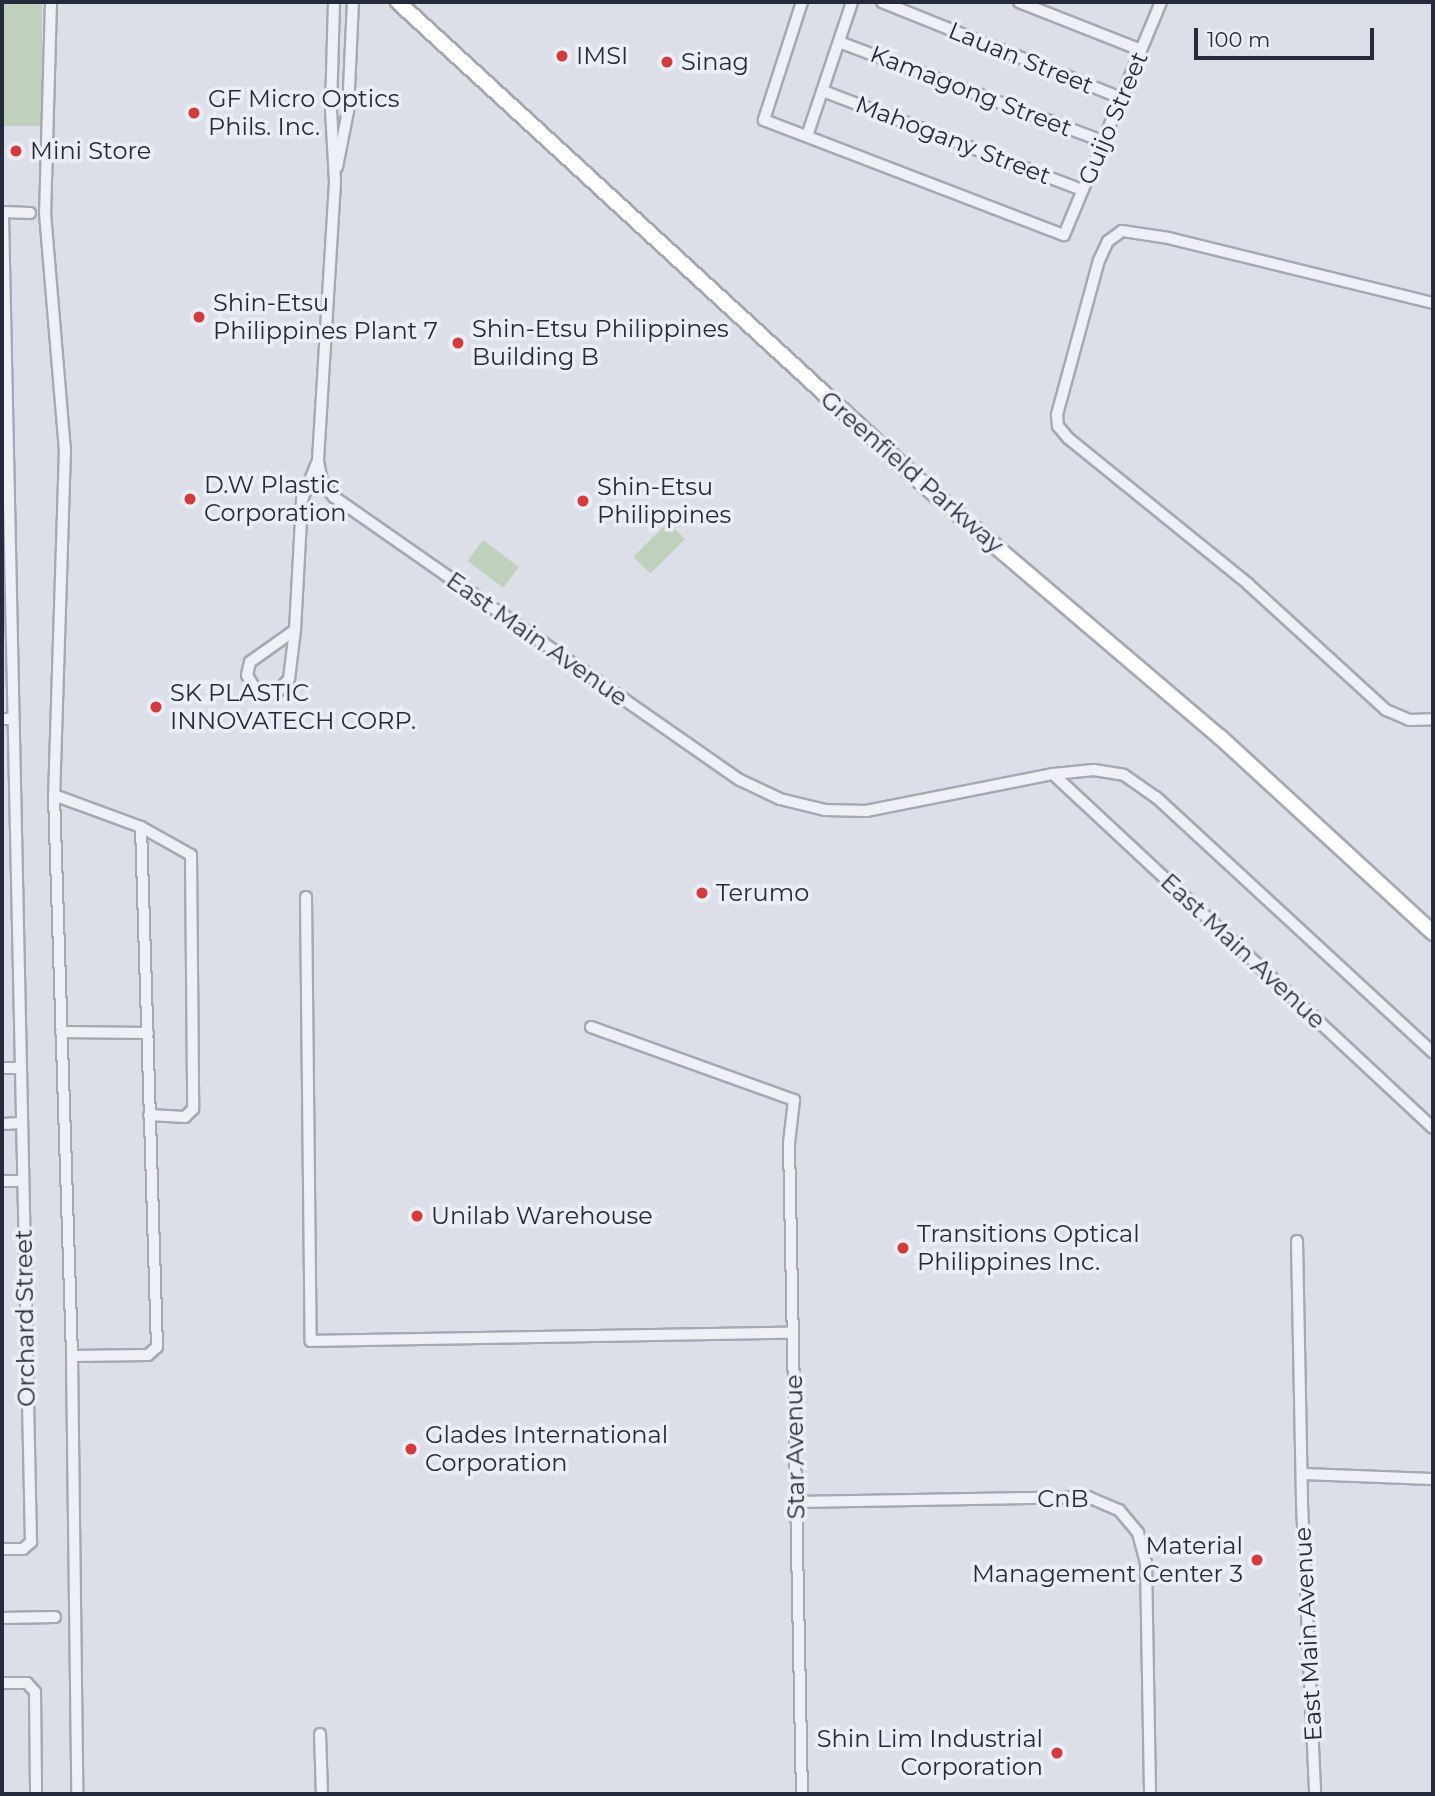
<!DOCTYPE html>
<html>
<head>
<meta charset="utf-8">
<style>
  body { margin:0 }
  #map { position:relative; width:1435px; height:1796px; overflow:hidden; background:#dcdfe7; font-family:Montserrat,sans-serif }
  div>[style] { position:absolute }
  .green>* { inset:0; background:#bfd1bc; transform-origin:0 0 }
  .roads { filter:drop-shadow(2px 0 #a5a9b4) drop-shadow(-2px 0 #a5a9b4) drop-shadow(0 2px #a5a9b4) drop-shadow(0 -2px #a5a9b4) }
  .street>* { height:10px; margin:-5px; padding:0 5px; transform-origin:5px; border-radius:5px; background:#eff0f5 }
  .secondary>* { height:14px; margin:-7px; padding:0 7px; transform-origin:7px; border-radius:7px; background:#fff }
  .dots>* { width:19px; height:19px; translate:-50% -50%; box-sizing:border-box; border:4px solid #ebeef5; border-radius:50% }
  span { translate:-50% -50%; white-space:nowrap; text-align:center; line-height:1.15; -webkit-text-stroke:7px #ebeef5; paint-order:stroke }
  .poi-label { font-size:24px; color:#252b3d }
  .left { translate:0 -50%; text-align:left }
  .right { translate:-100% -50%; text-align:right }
  .street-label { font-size:24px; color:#252b3d }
  .frame { position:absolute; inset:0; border:4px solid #252b3d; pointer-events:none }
  .scale { position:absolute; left:1194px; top:28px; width:180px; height:32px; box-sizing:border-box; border:4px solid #252b3d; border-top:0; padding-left:9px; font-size:21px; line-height:24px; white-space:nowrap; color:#252b3d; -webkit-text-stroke:5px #ebeef5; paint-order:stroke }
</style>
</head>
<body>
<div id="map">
  <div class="green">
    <div style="left:2px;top:2px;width:40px;height:124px"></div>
    <div style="left:668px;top:522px;width:24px;height:49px;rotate:45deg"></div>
    <div style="left:483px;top:540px;width:45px;height:26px;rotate:37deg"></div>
  </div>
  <div class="roads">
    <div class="street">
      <div style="left:51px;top:2px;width:211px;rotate:91.6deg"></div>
      <div style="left:45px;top:213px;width:237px;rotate:85.2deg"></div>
      <div style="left:65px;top:449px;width:346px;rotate:91.8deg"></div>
      <div style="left:54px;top:795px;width:561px;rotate:88.16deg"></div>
      <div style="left:72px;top:1356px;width:438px;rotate:89.3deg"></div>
      <div style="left:334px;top:2px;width:108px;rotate:91.6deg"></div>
      <div style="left:331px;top:110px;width:72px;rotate:86.8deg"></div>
      <div style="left:335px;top:182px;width:280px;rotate:93.5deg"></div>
      <div style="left:318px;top:461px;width:21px;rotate:79deg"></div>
      <div style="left:322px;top:482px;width:19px;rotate:51deg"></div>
      <div style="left:334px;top:497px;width:495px;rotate:34.9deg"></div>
      <div style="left:740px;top:780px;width:44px;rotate:25.4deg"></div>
      <div style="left:780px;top:799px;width:46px;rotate:13.7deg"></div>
      <div style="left:825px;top:810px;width:41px;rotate:1.4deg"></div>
      <div style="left:866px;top:811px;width:191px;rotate:-11.2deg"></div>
      <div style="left:1053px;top:774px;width:41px;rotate:-5.6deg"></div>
      <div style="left:1094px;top:770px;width:30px;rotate:9deg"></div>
      <div style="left:1124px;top:775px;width:39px;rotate:35deg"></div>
      <div style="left:1156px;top:797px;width:377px;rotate:42.7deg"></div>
      <div style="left:802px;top:2px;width:124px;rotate:107.9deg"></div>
      <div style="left:764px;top:120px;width:321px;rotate:21deg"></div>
      <div style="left:1064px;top:235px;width:252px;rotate:-67.4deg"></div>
      <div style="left:882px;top:2px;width:258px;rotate:21.9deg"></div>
      <div style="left:1019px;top:2px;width:131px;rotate:21.5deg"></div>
      <div style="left:839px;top:42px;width:282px;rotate:20.6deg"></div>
      <div style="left:823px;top:91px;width:277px;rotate:20.9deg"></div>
      <div style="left:807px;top:136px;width:141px;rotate:-71.4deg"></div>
      <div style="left:337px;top:167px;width:57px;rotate:-78.9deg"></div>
      <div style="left:348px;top:111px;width:109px;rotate:-87.4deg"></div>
      <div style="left:2px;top:212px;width:28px;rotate:2deg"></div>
      <div style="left:1433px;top:303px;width:272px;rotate:-166.2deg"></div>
      <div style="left:1169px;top:238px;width:48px;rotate:-171.5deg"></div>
      <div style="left:1122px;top:231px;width:17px;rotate:144deg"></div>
      <div style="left:1108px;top:241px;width:21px;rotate:115deg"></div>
      <div style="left:1099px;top:260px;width:161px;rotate:105.2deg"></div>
      <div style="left:1057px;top:415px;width:11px;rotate:85deg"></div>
      <div style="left:1058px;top:426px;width:16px;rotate:50deg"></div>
      <div style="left:1068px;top:438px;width:232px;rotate:39deg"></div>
      <div style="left:1248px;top:584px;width:187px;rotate:42.4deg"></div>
      <div style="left:1386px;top:710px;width:25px;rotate:23deg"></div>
      <div style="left:1409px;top:720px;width:24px;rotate:-2deg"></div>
      <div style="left:295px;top:630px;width:55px;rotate:144.6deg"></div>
      <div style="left:250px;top:662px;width:13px;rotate:103deg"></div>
      <div style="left:247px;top:675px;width:20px;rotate:60deg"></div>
      <div style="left:257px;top:692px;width:19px;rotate:3deg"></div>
      <div style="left:276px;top:693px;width:19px;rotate:-47deg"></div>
      <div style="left:289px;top:679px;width:49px;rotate:-83deg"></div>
      <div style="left:295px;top:630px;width:130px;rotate:-86.9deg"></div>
      <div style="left:302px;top:500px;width:40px;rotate:-68deg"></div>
      <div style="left:2px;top:719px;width:11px"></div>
      <div style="left:1053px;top:774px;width:519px;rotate:42.97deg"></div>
      <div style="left:54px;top:795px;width:93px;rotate:20.2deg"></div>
      <div style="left:141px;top:827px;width:57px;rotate:29.2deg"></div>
      <div style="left:191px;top:855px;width:254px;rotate:89.5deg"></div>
      <div style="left:193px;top:1109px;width:11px;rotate:135deg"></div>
      <div style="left:185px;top:1117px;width:36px;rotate:-177deg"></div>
      <div style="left:306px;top:897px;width:444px;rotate:89.4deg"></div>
      <div style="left:311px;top:1341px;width:482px;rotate:-1deg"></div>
      <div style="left:591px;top:1027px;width:216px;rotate:19.8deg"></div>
      <div style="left:794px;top:1100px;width:43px;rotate:96.6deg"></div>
      <div style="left:789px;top:1143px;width:651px;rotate:88.86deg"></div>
      <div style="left:61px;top:1032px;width:87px;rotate:0.7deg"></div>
      <div style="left:2px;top:1068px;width:18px"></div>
      <div style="left:2px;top:1124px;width:19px;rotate:-3deg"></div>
      <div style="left:2px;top:1181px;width:19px"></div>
      <div style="left:1297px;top:1241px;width:263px;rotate:88.9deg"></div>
      <div style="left:1302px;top:1504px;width:290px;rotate:87.4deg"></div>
      <div style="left:72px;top:1356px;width:76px;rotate:-0.8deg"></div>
      <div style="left:148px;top:1355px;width:12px;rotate:-42deg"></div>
      <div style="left:157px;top:1347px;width:520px;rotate:-91.76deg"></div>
      <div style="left:1303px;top:1474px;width:130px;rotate:2.2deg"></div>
      <div style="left:796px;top:1502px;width:292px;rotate:-1deg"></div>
      <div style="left:1088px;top:1497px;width:34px;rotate:23deg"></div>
      <div style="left:1119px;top:1510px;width:30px;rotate:50deg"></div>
      <div style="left:1138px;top:1533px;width:30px;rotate:75deg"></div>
      <div style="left:1146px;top:1562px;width:232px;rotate:89deg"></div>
      <div style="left:2px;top:1549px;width:21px"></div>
      <div style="left:23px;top:1549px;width:11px;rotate:-41deg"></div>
      <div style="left:31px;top:1542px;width:1330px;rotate:-91.21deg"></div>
      <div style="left:2px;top:1618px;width:53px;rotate:-1.1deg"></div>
      <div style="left:2px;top:1683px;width:25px"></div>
      <div style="left:27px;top:1683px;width:12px;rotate:48deg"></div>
      <div style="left:35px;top:1692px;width:102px;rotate:89.4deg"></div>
      <div style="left:320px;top:1734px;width:60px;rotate:88.1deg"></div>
    </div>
    <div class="secondary">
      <div style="left:398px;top:2px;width:717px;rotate:42.57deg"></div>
      <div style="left:926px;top:487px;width:386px;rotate:40.4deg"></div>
      <div style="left:1220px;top:737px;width:289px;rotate:42.6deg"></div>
    </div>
  </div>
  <div class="dots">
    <div style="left:562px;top:56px;background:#d33a3e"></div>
    <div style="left:667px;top:62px;background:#d33a3e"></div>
    <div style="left:194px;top:113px;background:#d33a3e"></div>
    <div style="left:16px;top:151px;background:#d33a3e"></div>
    <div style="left:199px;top:317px;background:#d33a3e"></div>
    <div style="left:458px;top:343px;background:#d33a3e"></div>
    <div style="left:190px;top:499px;background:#d33a3e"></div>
    <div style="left:583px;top:501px;background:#d33a3e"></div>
    <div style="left:156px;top:707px;background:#d33a3e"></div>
    <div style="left:702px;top:893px;background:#d33a3e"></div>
    <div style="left:417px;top:1216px;background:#d33a3e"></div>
    <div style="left:903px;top:1248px;background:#d33a3e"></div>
    <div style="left:411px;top:1449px;background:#d33a3e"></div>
    <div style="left:1257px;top:1560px;background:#d33a3e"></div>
    <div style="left:1057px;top:1753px;background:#d33a3e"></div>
  </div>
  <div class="poi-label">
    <span class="left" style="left:576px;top:56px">IMSI</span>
    <span class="left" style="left:681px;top:62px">Sinag</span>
    <span class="left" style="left:208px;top:113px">GF Micro Optics<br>Phils. Inc.</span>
    <span class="left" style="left:30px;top:151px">Mini Store</span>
    <span class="left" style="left:213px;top:317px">Shin-Etsu<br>Philippines Plant 7</span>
    <span class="left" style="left:472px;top:343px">Shin-Etsu Philippines<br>Building B</span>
    <span class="left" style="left:204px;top:499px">D.W Plastic<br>Corporation</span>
    <span class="left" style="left:597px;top:501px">Shin-Etsu<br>Philippines</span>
    <span class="left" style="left:170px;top:707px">SK PLASTIC<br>INNOVATECH CORP.</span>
    <span class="left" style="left:716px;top:893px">Terumo</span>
    <span class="left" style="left:431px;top:1216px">Unilab Warehouse</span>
    <span class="left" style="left:917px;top:1248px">Transitions Optical<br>Philippines Inc.</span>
    <span class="left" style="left:425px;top:1449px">Glades International<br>Corporation</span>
    <span class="right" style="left:1243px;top:1560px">Material<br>Management Center 3</span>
    <span class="right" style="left:1043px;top:1753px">Shin Lim Industrial<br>Corporation</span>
  </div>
  <div class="street-label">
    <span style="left:1021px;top:58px;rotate:22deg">Lauan Street</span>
    <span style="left:971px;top:91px;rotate:21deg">Kamagong Street</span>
    <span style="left:1113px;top:118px;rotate:-67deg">Guijo Street</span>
    <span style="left:953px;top:140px;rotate:21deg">Mahogany Street</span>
    <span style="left:912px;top:472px;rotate:41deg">Greenfield Parkway</span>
    <span style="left:537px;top:639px;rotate:35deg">East Main Avenue</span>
    <span style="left:1243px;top:951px;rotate:43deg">East Main Avenue</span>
    <span style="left:25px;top:1318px;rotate:-91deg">Orchard Street</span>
    <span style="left:795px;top:1447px;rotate:-91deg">Star Avenue</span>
    <span style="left:1063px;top:1499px">CnB</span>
    <span style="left:1308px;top:1634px;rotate:-93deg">East Main Avenue</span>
  </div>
  <div class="frame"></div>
  <div class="scale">100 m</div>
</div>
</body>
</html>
